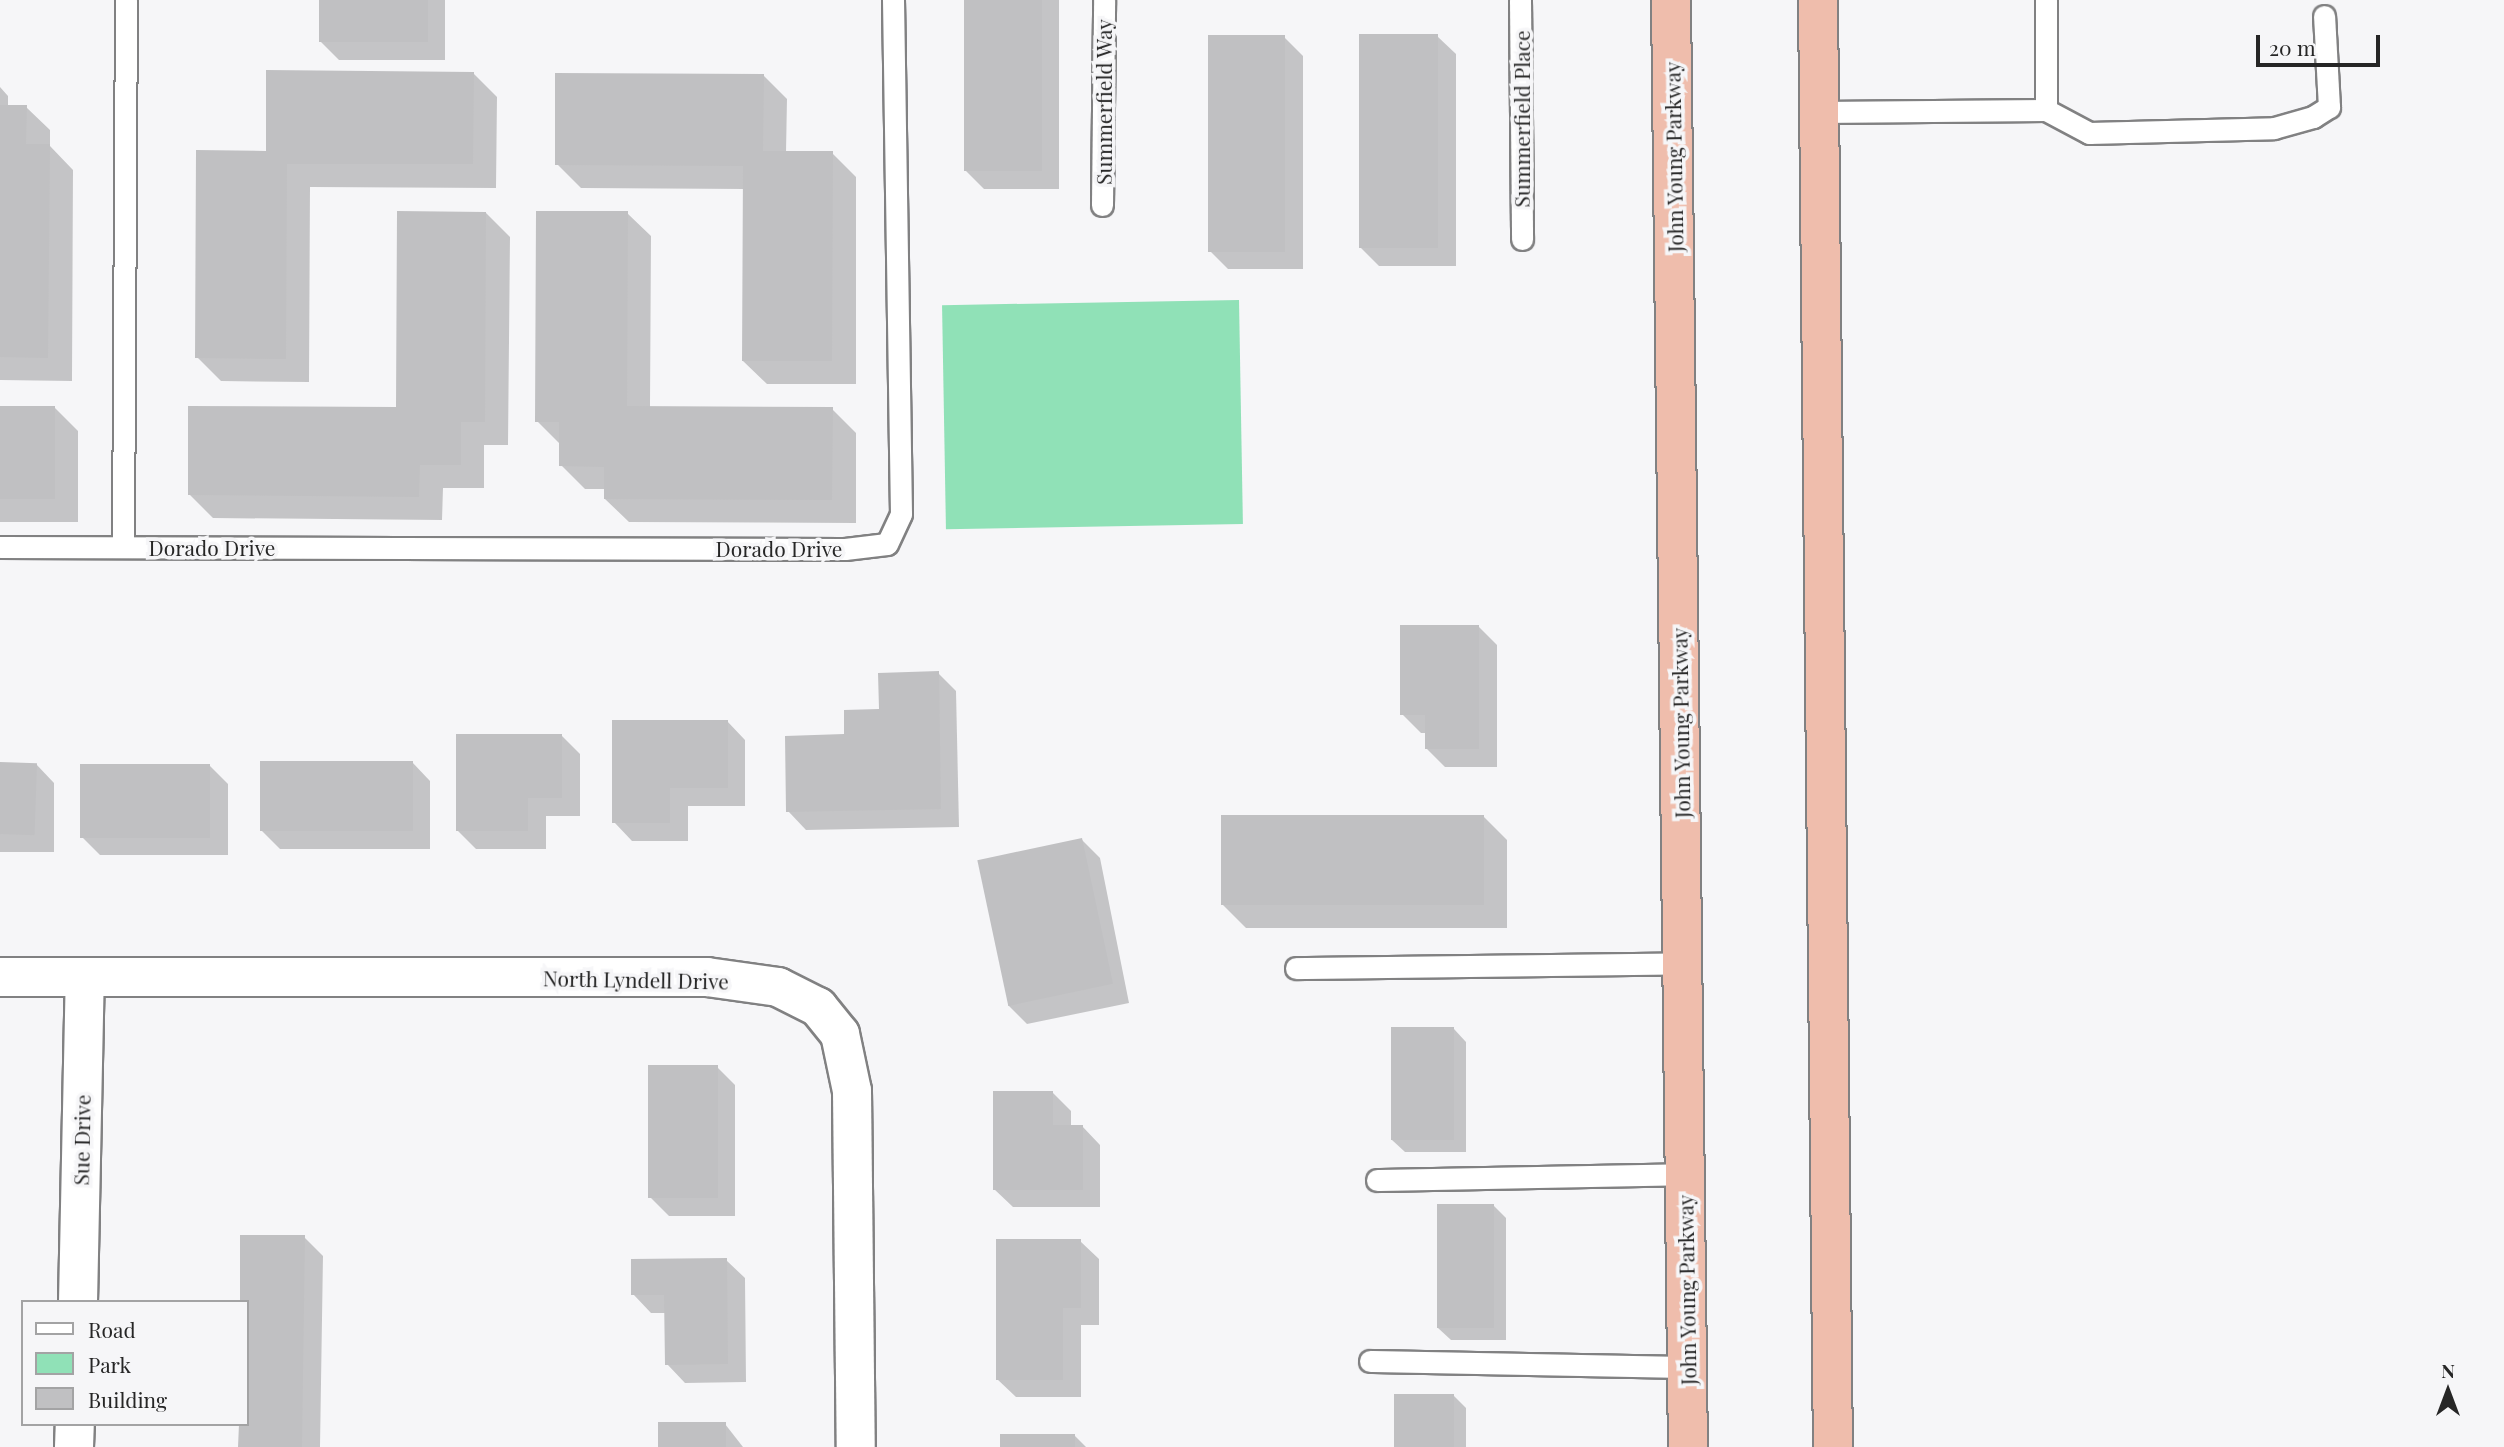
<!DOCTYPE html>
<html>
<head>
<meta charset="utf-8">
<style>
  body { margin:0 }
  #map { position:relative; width:2504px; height:1447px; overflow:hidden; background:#f6f6f8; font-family:"Playfair Display",serif }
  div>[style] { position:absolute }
  .green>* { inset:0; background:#90e1b7; transform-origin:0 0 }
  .shadow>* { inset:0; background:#0003 }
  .building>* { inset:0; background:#c0c0c2; transform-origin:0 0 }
  .roads { filter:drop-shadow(2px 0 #818182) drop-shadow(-2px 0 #818182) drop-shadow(0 2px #818182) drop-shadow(0 -2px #818182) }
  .lane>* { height:21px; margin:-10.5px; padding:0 10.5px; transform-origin:10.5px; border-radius:10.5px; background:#fff }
  .street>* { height:38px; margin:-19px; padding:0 19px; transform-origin:19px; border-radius:19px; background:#fff }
  .highway>* { height:38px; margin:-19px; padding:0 19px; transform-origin:19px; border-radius:19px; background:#efbdac }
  span { translate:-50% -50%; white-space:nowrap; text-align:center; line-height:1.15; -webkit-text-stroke:7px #f6f6f8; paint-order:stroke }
  .street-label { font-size:21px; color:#262626 }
  .legend { position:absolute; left:21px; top:1300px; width:228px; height:126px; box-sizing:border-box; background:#f6f6f8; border:2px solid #a3a3a4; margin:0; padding:9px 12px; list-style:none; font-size:21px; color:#262626 }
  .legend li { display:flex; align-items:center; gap:14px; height:35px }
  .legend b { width:35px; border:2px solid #a3a3a4 }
  .north { position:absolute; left:2413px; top:1356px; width:70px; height:70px; -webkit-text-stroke:5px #f6f6f8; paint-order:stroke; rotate:0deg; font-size:19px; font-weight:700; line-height:28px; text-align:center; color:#262626 }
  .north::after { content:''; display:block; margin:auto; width:24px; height:32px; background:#262626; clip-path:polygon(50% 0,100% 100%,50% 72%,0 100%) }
  .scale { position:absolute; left:2256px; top:35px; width:124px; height:32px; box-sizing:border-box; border:4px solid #262626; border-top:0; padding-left:9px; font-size:21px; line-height:24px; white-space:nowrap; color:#262626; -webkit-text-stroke:5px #f6f6f8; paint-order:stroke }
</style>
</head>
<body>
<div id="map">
  <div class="green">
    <div style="left:1239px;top:300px;width:224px;height:297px;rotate:89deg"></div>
  </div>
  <div class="shadow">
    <div style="clip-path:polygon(321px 0,445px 0,445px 60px,339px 60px,321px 42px)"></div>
    <div style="clip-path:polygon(966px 0,1059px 0,1059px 189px,984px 189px,966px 171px)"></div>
    <div style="clip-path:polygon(1437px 36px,1456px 54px,1456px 266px,1379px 266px,1361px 248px)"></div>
    <div style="clip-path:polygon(1284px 37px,1303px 56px,1303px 269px,1228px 269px,1210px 251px)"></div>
    <div style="clip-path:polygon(473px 73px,497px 97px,496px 188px,310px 187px,309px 382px,221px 381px,197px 357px,267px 152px)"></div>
    <div style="clip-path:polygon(763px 75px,787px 99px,786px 153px,832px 153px,856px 177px,856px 384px,767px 384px,743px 361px,744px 189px,581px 188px,557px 164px)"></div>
    <div style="clip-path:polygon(0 87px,8px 96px,8px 107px,26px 107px,50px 130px,50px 146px,73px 170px,72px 381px,0 380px)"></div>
    <div style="clip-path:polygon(486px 213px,510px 237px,508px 445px,484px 445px,484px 488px,443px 488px,442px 520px,213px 518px,189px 494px,397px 409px)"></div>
    <div style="clip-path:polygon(627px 213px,651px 236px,650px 408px,832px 409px,856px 433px,856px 523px,629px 522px,605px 499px,605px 489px,585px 489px,561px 465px,561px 445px,537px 421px)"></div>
    <div style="clip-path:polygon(0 407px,54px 407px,78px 431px,78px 522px,0 522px)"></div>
    <div style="clip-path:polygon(1478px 626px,1497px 645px,1497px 767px,1445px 767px,1427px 749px,1427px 733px,1421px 733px,1402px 714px)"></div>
    <div style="clip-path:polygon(938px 673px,956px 691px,959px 827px,806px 830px,788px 811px,846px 736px)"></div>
    <div style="clip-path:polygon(727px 721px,745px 740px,745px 806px,688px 806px,688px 841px,632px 841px,614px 822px)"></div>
    <div style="clip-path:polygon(562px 736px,580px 754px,580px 816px,546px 816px,546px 849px,476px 849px,458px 831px)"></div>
    <div style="clip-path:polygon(412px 762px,430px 781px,430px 849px,280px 849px,262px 831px)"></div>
    <div style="clip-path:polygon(0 764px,36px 764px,54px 783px,54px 852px,0 852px)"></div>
    <div style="clip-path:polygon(210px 766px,228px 784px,228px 855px,100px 855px,82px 837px)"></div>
    <div style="clip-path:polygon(1483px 816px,1507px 840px,1507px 928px,1246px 928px,1222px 904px)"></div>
    <div style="clip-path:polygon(1082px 840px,1100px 858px,1129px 1003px,1027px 1024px,1008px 1005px)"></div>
    <div style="clip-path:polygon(1454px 1029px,1466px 1042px,1466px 1152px,1405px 1152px,1392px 1140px)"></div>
    <div style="clip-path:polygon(717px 1067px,735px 1085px,735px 1216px,669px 1216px,650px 1197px)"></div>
    <div style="clip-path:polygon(1053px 1093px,1071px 1111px,1071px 1126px,1082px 1126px,1100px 1145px,1100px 1207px,1013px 1207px,994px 1189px)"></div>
    <div style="clip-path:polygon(1494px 1206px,1506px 1218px,1506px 1340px,1451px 1340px,1438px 1328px)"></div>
    <div style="clip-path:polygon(304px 1237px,323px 1256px,320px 1447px,240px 1447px,247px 1424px,247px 1302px)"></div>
    <div style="clip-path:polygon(1080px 1241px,1099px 1259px,1099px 1325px,1081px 1325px,1081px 1397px,1016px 1397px,997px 1379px)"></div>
    <div style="clip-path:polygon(726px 1260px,745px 1278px,746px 1382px,685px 1383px,667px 1364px,666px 1313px,651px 1313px,633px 1294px)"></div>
    <div style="clip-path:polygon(1454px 1396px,1466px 1408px,1466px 1447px,1395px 1447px)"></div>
    <div style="clip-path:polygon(725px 1424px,743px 1447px,660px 1447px)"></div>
    <div style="clip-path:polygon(1074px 1435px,1086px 1447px,1002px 1447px)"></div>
  </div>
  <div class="building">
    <div style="left:319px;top:0;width:109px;height:42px"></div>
    <div style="left:964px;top:0;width:78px;height:171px"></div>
    <div style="left:1359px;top:34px;width:79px;height:214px"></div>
    <div style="left:1208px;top:35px;width:77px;height:217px"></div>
    <div style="clip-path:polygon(266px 70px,474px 72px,473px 164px,287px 164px,286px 359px,195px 358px,196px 150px,266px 151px)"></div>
    <div style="clip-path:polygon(555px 73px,764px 74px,763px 151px,833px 151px,832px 361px,742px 361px,743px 166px,555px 165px)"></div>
    <div style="clip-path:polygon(0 105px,27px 105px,26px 144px,50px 144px,48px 358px,0 357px)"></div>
    <div style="clip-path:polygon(397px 211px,486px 212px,485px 422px,461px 422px,461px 465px,420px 465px,419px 497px,188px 495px,188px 406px,396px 407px)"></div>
    <div style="clip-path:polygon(536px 211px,628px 211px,627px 406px,833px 407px,832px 500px,604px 499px,604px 467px,559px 466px,559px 422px,535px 422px)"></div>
    <div style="left:0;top:406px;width:55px;height:93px"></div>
    <div style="clip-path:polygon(1400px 625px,1479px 625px,1479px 749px,1425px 749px,1425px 715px,1400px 715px)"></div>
    <div style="clip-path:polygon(939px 671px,941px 809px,786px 812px,785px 736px,844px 734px,844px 710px,879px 709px,878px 673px)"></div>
    <div style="clip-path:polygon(612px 720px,728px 720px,728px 788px,670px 788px,670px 823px,612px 823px)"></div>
    <div style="clip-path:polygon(456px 734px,562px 734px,562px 798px,528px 798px,528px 831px,456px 831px)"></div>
    <div style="left:260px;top:761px;width:153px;height:70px"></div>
    <div style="left:0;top:762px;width:37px;height:72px;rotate:2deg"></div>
    <div style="left:80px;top:764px;width:130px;height:74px"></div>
    <div style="left:1221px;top:815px;width:263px;height:90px"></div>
    <div style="left:1082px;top:838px;width:149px;height:107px;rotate:78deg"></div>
    <div style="left:1391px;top:1027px;width:63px;height:113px"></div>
    <div style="left:648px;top:1065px;width:70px;height:133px"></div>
    <div style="clip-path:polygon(993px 1091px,1053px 1091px,1053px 1125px,1083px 1125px,1083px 1190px,993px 1190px)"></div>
    <div style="left:1437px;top:1204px;width:57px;height:124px"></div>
    <div style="clip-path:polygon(240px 1235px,305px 1235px,302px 1447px,238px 1447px,239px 1424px,247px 1424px,247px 1302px,240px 1302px)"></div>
    <div style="clip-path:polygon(996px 1239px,1081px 1239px,1081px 1308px,1063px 1308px,1063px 1380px,996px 1380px)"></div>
    <div style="clip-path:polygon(727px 1258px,728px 1364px,665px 1365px,664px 1295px,631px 1295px,631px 1259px)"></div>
    <div style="left:1394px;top:1394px;width:60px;height:53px"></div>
    <div style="left:658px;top:1422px;width:68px;height:25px"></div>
    <div style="left:1000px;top:1434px;width:75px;height:13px"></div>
  </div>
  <div class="roads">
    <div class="lane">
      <div style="left:1520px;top:0;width:239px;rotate:89.5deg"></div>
      <div style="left:2046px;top:110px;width:49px;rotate:28.1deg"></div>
      <div style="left:2089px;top:133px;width:185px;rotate:-1.5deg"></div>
      <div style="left:2274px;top:128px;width:41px;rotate:-15.8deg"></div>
      <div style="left:2313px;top:117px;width:19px;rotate:-32deg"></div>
      <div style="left:2329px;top:107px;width:91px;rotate:-93.1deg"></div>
      <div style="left:1819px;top:112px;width:227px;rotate:-0.5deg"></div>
      <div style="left:2046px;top:110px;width:110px;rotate:-90deg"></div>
      <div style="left:1102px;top:205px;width:205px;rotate:-89.4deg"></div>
      <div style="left:0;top:547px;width:845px;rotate:0.14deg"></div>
      <div style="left:845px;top:549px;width:42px;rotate:-6.8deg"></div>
      <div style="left:887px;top:544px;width:33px;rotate:-65deg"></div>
      <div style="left:901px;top:514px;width:514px;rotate:-90.89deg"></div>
      <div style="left:123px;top:547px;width:547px;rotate:-89.69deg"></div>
      <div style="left:1296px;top:968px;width:387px;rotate:-0.7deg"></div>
      <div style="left:1377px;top:1180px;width:308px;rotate:-1.1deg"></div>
      <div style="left:1370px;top:1361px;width:317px;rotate:1.1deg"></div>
    </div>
    <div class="street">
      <div style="left:0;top:977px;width:707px"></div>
      <div style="left:707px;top:977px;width:72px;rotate:8deg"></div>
      <div style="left:778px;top:987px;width:45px;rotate:26.6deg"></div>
      <div style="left:818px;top:1007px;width:35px;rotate:51deg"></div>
      <div style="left:840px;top:1034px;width:58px;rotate:78.1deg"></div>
      <div style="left:852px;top:1091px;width:356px;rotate:89.4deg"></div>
      <div style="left:78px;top:1302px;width:324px;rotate:-88.8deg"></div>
      <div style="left:74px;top:1447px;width:23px;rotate:-88deg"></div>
    </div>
    <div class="highway">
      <div style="left:1671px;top:0;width:1447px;rotate:89.33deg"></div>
      <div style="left:1818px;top:0;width:1447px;rotate:89.41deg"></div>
    </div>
  </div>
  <div class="street-label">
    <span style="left:1103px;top:102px;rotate:-90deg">Summerfield Way</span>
    <span style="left:1521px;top:119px;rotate:-90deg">Summerfield Place</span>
    <span style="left:1673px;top:157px;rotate:-91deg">John Young Parkway</span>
    <span style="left:212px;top:547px">Dorado Drive</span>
    <span style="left:779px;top:548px">Dorado Drive</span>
    <span style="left:1680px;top:723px;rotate:-91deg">John Young Parkway</span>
    <span style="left:636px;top:979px;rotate:1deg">North Lyndell Drive</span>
    <span style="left:81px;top:1140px;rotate:-89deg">Sue Drive</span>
    <span style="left:1686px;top:1290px;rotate:-91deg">John Young Parkway</span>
  </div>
  <ul class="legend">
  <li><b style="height:9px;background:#fff"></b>Road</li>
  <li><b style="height:19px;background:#90e1b7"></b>Park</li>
  <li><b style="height:19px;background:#c0c0c2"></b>Building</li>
  </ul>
  <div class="north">N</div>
  <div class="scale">20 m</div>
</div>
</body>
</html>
